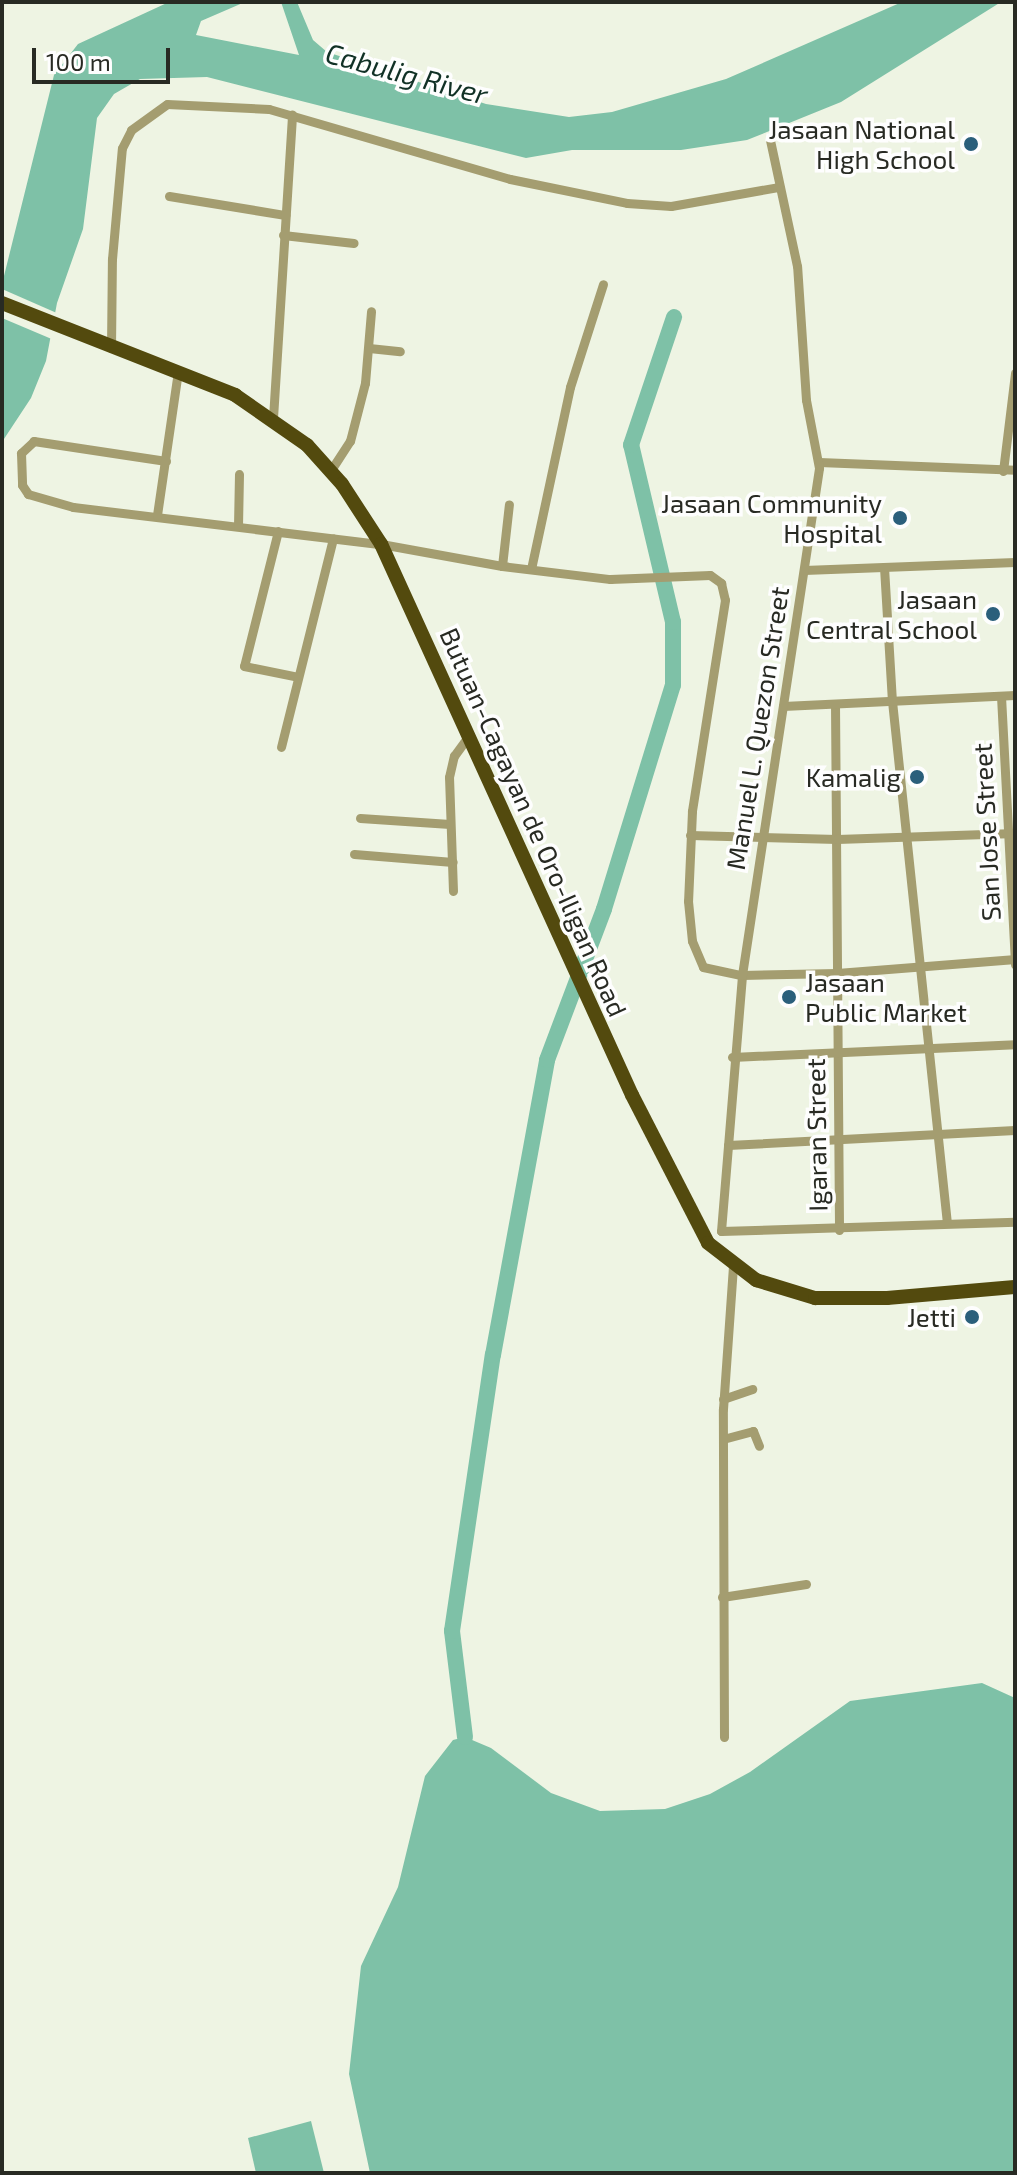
<!DOCTYPE html>
<html>
<head>
<meta charset="utf-8">
<style>
  body { margin:0 }
  #map { position:relative; width:1017px; height:2175px; overflow:hidden; background:#eef4e3; font-family:"Exo 2",sans-serif }
  div>[style] { position:absolute }
  .water>* { inset:0; background:#7ec1a7 }
  .pier>* { inset:0; background:#eef4e3 }
  .river>* { height:16px; margin:-8px; padding:0 8px; transform-origin:8px; border-radius:8px; background:#7ec1a7 }
  .minor>* { height:9px; margin:-4.5px; padding:0 4.5px; transform-origin:4.5px; border-radius:4.5px; background:#a49d70 }
  .trunk>* { height:14px; margin:-7px; padding:0 7px; transform-origin:7px; border-radius:7px; background:#534a0e }
  .dots>* { width:22px; height:22px; translate:-50% -50%; box-sizing:border-box; border:4px solid #fefefe; border-radius:50% }
  span { translate:-50% -50%; white-space:nowrap; text-align:center; line-height:1.15; -webkit-text-stroke:7px #fefefe; paint-order:stroke }
  .poi-label { font-size:26px; color:#282a23 }
  .right { translate:-100% -50%; text-align:right }
  .left { translate:0 -50%; text-align:left }
  .street-label { font-size:26px; color:#282a23 }
  .water-label { font-size:28px; color:#113126; font-style:italic }
  .frame { position:absolute; inset:0; border:4px solid #282a23; pointer-events:none }
  .scale { position:absolute; left:32px; top:48px; width:138px; height:36px; box-sizing:border-box; border:4px solid #282a23; border-top:0; padding-left:10px; font-size:24px; line-height:28px; white-space:nowrap; color:#282a23; -webkit-text-stroke:6px #fefefe; paint-order:stroke }
</style>
</head>
<body>
<div id="map">
  <div class="water">
    <div style="clip-path:polygon(169px 2px,245px 2px,201px 21px,196px 35px,299px 55px,281px 2px,297px 2px,313px 40px,327px 52px,486px 104px,569px 117px,612px 112px,726px 79px,902px 2px,1001px 2px,841px 102px,747px 140px,681px 150px,572px 150px,526px 158px,207px 77px,140px 79px,114px 94px,97px 118px,83px 229px,57px 303px,46px 361px,31px 398px,2px 442px,2px 284px,54px 75px,78px 44px)"></div>
    <div style="clip-path:polygon(982px 1683px,1015px 1698px,1015px 2173px,370px 2173px,349px 2074px,361px 1966px,398px 1887px,425px 1776px,453px 1740px,465px 1737px,491px 1748px,551px 1793px,600px 1811px,665px 1809px,710px 1794px,750px 1772px,850px 1701px)"></div>
    <div style="clip-path:polygon(311px 2121px,324px 2173px,256px 2173px,248px 2138px)"></div>
  </div>
  <div class="pier">
    <div style="clip-path:polygon(2px 289px,59px 314px,54px 340px,2px 318px)"></div>
  </div>
  <div class="river">
    <div style="left:465px;top:1737px;width:107px;rotate:-97deg"></div>
    <div style="left:452px;top:1631px;width:279px;rotate:-81.6deg"></div>
    <div style="left:493px;top:1355px;width:300px;rotate:-79.6deg"></div>
    <div style="left:547px;top:1060px;width:161px;rotate:-69.3deg"></div>
    <div style="left:604px;top:909px;width:234px;rotate:-72.9deg"></div>
    <div style="left:673px;top:685px;width:63px;rotate:-90deg"></div>
    <div style="left:673px;top:622px;width:182px;rotate:-103.3deg"></div>
    <div style="left:631px;top:445px;width:135px;rotate:-71.4deg"></div>
  </div>
  <div class="minor">
    <div style="left:169px;top:196px;width:118px;rotate:9.3deg"></div>
    <div style="left:283px;top:235px;width:71px;rotate:6.4deg"></div>
    <div style="left:111px;top:348px;width:89px;rotate:-89.4deg"></div>
    <div style="left:112px;top:259px;width:111px;rotate:-84.9deg"></div>
    <div style="left:122px;top:148px;width:20px;rotate:-63deg"></div>
    <div style="left:131px;top:130px;width:44px;rotate:-35.8deg"></div>
    <div style="left:167px;top:104px;width:102px;rotate:2.8deg"></div>
    <div style="left:269px;top:109px;width:251px;rotate:16.2deg"></div>
    <div style="left:510px;top:179px;width:119px;rotate:11.6deg"></div>
    <div style="left:627px;top:203px;width:44px;rotate:3.9deg"></div>
    <div style="left:671px;top:206px;width:110px;rotate:-10deg"></div>
    <div style="left:369px;top:348px;width:31px;rotate:6deg"></div>
    <div style="left:273px;top:418px;width:304px;rotate:-86.4deg"></div>
    <div style="left:166px;top:461px;width:134px;rotate:-171.4deg"></div>
    <div style="left:34px;top:441px;width:18px;rotate:137deg"></div>
    <div style="left:21px;top:453px;width:32px;rotate:88deg"></div>
    <div style="left:22px;top:485px;width:11px;rotate:56deg"></div>
    <div style="left:28px;top:494px;width:47px;rotate:16.1deg"></div>
    <div style="left:73px;top:507px;width:310px;rotate:6.9deg"></div>
    <div style="left:381px;top:544px;width:123px;rotate:10.3deg"></div>
    <div style="left:502px;top:566px;width:109px;rotate:6.9deg"></div>
    <div style="left:610px;top:579px;width:100px;rotate:-2.3deg"></div>
    <div style="left:710px;top:575px;width:14px;rotate:36deg"></div>
    <div style="left:721px;top:583px;width:17px;rotate:77deg"></div>
    <div style="left:725px;top:600px;width:214px;rotate:98.9deg"></div>
    <div style="left:692px;top:811px;width:90px;rotate:92.5deg"></div>
    <div style="left:688px;top:901px;width:40px;rotate:84.3deg"></div>
    <div style="left:692px;top:941px;width:28px;rotate:67deg"></div>
    <div style="left:703px;top:967px;width:40px;rotate:12deg"></div>
    <div style="left:742px;top:975px;width:95px;rotate:-1.2deg"></div>
    <div style="left:837px;top:973px;width:179px;rotate:-4.5deg"></div>
    <div style="left:819px;top:462px;width:196px;rotate:2.3deg"></div>
    <div style="left:331px;top:470px;width:35px;rotate:-57deg"></div>
    <div style="left:350px;top:441px;width:60px;rotate:-75.5deg"></div>
    <div style="left:365px;top:383px;width:72px;rotate:-85.2deg"></div>
    <div style="left:1003px;top:471px;width:99px;rotate:-83deg"></div>
    <div style="left:157px;top:515px;width:146px;rotate:-81.7deg"></div>
    <div style="left:238px;top:526px;width:52px;rotate:-88.9deg"></div>
    <div style="left:278px;top:531px;width:139px;rotate:104.1deg"></div>
    <div style="left:244px;top:666px;width:55px;rotate:11.5deg"></div>
    <div style="left:502px;top:566px;width:62px;rotate:-83.6deg"></div>
    <div style="left:884px;top:567px;width:134px;rotate:86.6deg"></div>
    <div style="left:892px;top:701px;width:525px;rotate:83.99deg"></div>
    <div style="left:531px;top:569px;width:186px;rotate:-77.9deg"></div>
    <div style="left:570px;top:387px;width:108px;rotate:-72.2deg"></div>
    <div style="left:804px;top:570px;width:211px;rotate:-2.2deg"></div>
    <div style="left:1001px;top:696px;width:269px;rotate:87deg"></div>
    <div style="left:835px;top:704px;width:526px;rotate:89.56deg"></div>
    <div style="left:783px;top:706px;width:232px;rotate:-2.7deg"></div>
    <div style="left:281px;top:747px;width:215px;rotate:-76deg"></div>
    <div style="left:360px;top:818px;width:90px;rotate:3.8deg"></div>
    <div style="left:690px;top:835px;width:147px;rotate:1.6deg"></div>
    <div style="left:837px;top:839px;width:178px;rotate:-1.9deg"></div>
    <div style="left:354px;top:854px;width:99px;rotate:4.6deg"></div>
    <div style="left:453px;top:891px;width:114px;rotate:-92deg"></div>
    <div style="left:449px;top:777px;width:22px;rotate:-77deg"></div>
    <div style="left:454px;top:756px;width:26px;rotate:-54deg"></div>
    <div style="left:732px;top:1057px;width:283px;rotate:-2.6deg"></div>
    <div style="left:728px;top:1145px;width:287px;rotate:-3deg"></div>
    <div style="left:721px;top:1231px;width:257px;rotate:-85.3deg"></div>
    <div style="left:742px;top:975px;width:513px;rotate:-81.36deg"></div>
    <div style="left:819px;top:468px;width:69px;rotate:-100.8deg"></div>
    <div style="left:806px;top:400px;width:134px;rotate:-93.8deg"></div>
    <div style="left:797px;top:266px;width:129px;rotate:-102.1deg"></div>
    <div style="left:721px;top:1231px;width:294px;rotate:-1.8deg"></div>
    <div style="left:723px;top:1399px;width:31px;rotate:-19deg"></div>
    <div style="left:723px;top:1439px;width:31px;rotate:-15deg"></div>
    <div style="left:753px;top:1431px;width:16px;rotate:68deg"></div>
    <div style="left:722px;top:1597px;width:85px;rotate:-8.8deg"></div>
    <div style="left:724px;top:1737px;width:328px;rotate:-90.2deg"></div>
    <div style="left:723px;top:1409px;width:143px;rotate:-86deg"></div>
  </div>
  <div class="trunk">
    <div style="left:2px;top:303px;width:251px;rotate:21.5deg"></div>
    <div style="left:235px;top:395px;width:88px;rotate:34.8deg"></div>
    <div style="left:307px;top:445px;width:52px;rotate:48.1deg"></div>
    <div style="left:342px;top:484px;width:72px;rotate:57deg"></div>
    <div style="left:381px;top:544px;width:605px;rotate:65.51deg"></div>
    <div style="left:632px;top:1095px;width:166px;rotate:62.8deg"></div>
    <div style="left:708px;top:1243px;width:61px;rotate:37.6deg"></div>
    <div style="left:756px;top:1280px;width:62px;rotate:17deg"></div>
    <div style="left:815px;top:1298px;width:72px"></div>
    <div style="left:887px;top:1298px;width:128px;rotate:-4.9deg"></div>
  </div>
  <div class="dots">
    <div style="left:971px;top:144px;background:#2b5f7b"></div>
    <div style="left:900px;top:518px;background:#2b5f7b"></div>
    <div style="left:993px;top:614px;background:#2b5f7b"></div>
    <div style="left:917px;top:777px;background:#2b5f7b"></div>
    <div style="left:789px;top:997px;background:#2b5f7b"></div>
    <div style="left:972px;top:1317px;background:#2b5f7b"></div>
  </div>
  <div class="poi-label">
    <span class="right" style="left:955px;top:144px">Jasaan National<br>High School</span>
    <span class="right" style="left:882px;top:518px">Jasaan Community<br>Hospital</span>
    <span class="right" style="left:977px;top:614px">Jasaan<br>Central School</span>
    <span class="right" style="left:901px;top:777px">Kamalig</span>
    <span class="left" style="left:805px;top:997px">Jasaan<br>Public Market</span>
    <span class="right" style="left:956px;top:1317px">Jetti</span>
  </div>
  <div class="street-label">
    <span style="left:757px;top:728px;rotate:-81deg">Manuel L. Quezon Street</span>
    <span style="left:534px;top:822px;rotate:66deg">Butuan-Cagayan de Oro-Iligan Road</span>
    <span style="left:986px;top:832px;rotate:-93deg">San Jose Street</span>
    <span style="left:816px;top:1135px;rotate:-91deg">Igaran Street</span>
  </div>
  <div class="water-label">
    <span style="left:407px;top:73px;rotate:15deg">Cabulig River</span>
  </div>
  <div class="frame"></div>
  <div class="scale">100 m</div>
</div>
</body>
</html>
